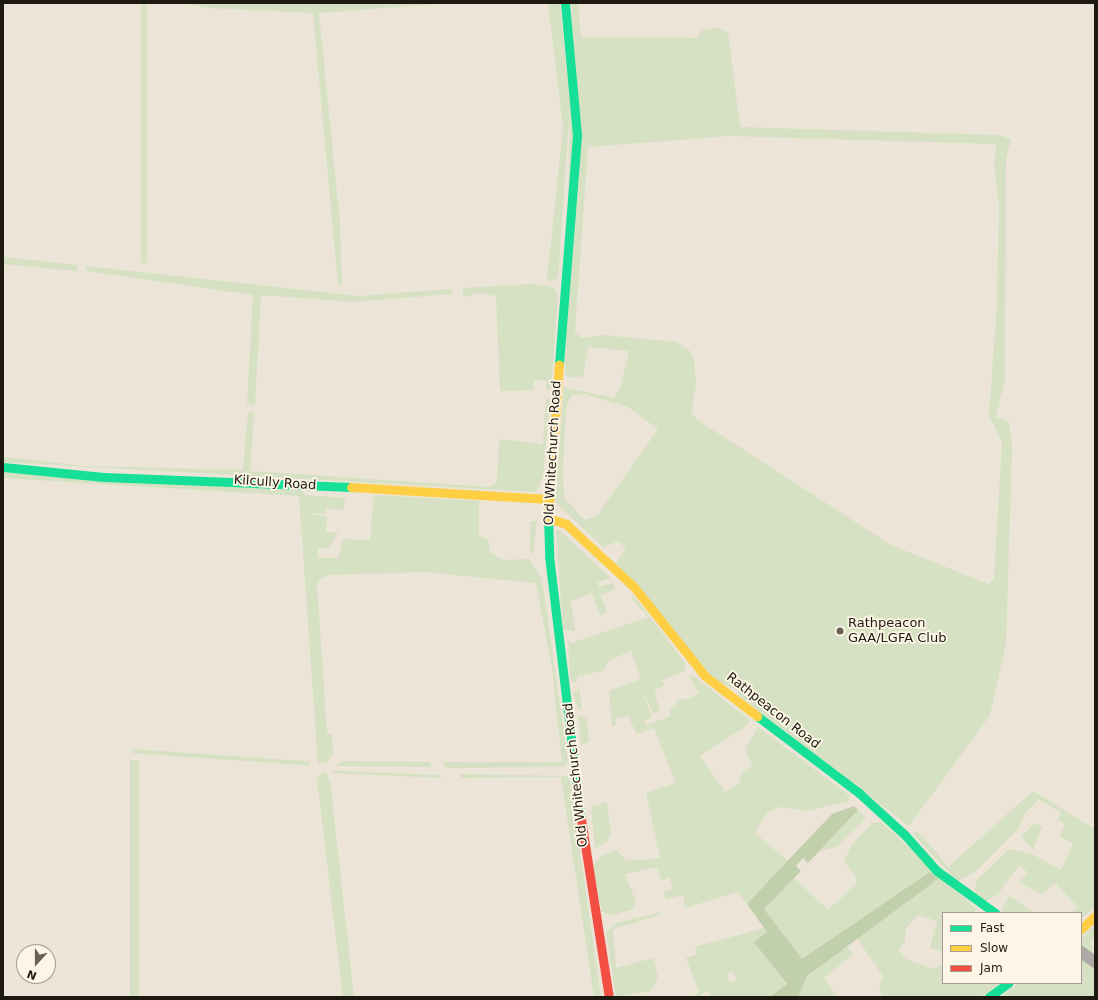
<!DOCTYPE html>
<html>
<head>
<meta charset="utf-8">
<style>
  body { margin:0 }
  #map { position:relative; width:1098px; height:1000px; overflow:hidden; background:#ece4d7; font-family:"DejaVu Sans",sans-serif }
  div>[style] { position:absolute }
  .green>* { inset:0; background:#d5e1c2; transform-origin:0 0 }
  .forest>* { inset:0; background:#c2cfac }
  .street>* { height:12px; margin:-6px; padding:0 6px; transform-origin:6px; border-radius:6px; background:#afaaa7 }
  .fast>* { height:9px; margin:-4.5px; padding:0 4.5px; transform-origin:4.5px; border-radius:4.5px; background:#16e098 }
  .slow>* { height:9px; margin:-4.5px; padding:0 4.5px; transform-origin:4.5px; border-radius:4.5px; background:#ffcf43 }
  .jam>* { height:9px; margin:-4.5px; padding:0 4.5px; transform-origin:4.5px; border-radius:4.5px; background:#f24e42 }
  .dots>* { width:11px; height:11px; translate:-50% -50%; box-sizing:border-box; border:2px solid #fdf5e6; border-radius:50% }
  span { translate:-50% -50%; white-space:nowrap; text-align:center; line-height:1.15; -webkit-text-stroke:3.5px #fdf5e6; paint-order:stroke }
  .street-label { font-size:13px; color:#1f1a11 }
  .poi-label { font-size:13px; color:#1f1a11 }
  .left { translate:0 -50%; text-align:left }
  .frame { position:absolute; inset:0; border:4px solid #1f1a11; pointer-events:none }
  .legend { position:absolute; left:942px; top:912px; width:140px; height:72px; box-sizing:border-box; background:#fdf5e6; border:1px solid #a49d91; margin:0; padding:5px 7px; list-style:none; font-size:12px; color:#1f1a11 }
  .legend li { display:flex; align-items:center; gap:8px; height:20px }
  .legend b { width:20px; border:1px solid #a49d91 }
  .north { position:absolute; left:16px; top:944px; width:40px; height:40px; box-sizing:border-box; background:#fdf5e6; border:1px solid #a49d91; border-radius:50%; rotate:201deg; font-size:11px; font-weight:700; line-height:16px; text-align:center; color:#1f1a11 }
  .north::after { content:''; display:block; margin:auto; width:14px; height:18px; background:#676156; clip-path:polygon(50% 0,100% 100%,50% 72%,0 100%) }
</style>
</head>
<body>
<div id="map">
  <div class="green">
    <div style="left:141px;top:3px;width:6px;height:260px"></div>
    <div style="clip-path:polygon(185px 3px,451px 3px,319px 13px,340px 224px,342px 285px,338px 285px,313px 13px,208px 8px)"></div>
    <div style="clip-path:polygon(548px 3px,560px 3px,570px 106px,558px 278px,553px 281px,547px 280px,563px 127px)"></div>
    <div style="clip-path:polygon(evenodd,572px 3px,578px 3px,581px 37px,697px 38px,702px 30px,718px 28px,728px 32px,740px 127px,998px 135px,1011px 139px,1006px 159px,1005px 378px,996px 417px,1009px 422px,1012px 447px,1006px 644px,990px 715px,909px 826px,739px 696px,737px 684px,732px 688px,715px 680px,616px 563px,626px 548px,617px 541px,604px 548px,555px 502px,564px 387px,614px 398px,621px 385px,629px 351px,588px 347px,583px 376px,573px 378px,565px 375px,572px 3px,729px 136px,996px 144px,994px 166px,999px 206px,997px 305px,989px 416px,1002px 442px,994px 579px,988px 584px,891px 545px,696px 419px,691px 412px,696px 385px,694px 360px,689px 350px,677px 342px,603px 335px,582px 338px,575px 332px,588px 147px,729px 136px,572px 3px,585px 394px,628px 407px,658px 429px,597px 516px,585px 520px,564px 498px,563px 470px,566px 408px,572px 395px,585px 394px)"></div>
    <div style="clip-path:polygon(3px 257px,77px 265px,77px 271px,3px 264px)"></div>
    <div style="clip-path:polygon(86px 266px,358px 296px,452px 289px,452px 294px,353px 302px,261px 295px,255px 405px,247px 404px,253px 295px,86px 271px)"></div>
    <div style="clip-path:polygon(534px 284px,553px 287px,558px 295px,551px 389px,546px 389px,546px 380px,534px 380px,534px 390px,500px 391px,496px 296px,480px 293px,464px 297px,462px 288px)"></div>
    <div style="clip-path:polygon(546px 399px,550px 399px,543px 476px,536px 492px,3px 462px,3px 457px,85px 466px,243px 470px,248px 412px,254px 413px,250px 471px,490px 487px,497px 482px,499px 439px,543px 444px)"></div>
    <div style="clip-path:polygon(3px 472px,303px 490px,304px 495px,345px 498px,344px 510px,325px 508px,325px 514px,305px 513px,327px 517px,326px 532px,338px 533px,329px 548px,318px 548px,318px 558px,338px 558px,343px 539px,370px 540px,374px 495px,479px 501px,479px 536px,488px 539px,490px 552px,503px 560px,529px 559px,542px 579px,568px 762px,563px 767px,446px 768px,443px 762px,562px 762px,552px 668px,536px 583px,425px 572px,327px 575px,321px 579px,317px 584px,327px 734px,332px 734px,333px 754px,327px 762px,318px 763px,299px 496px,3px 478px)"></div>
    <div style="clip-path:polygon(530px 521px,537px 521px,533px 553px,530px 553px)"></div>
    <div style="clip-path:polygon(559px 530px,611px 578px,597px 582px,599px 587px,613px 583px,616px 589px,600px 595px,607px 612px,600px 615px,591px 590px,590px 594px,571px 601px,575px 631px,563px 630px,556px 531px)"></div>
    <div style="clip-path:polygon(634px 596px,686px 664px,685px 671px,662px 680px,664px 685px,654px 691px,660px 711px,653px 713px,641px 688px,652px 717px,644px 720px,646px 725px,671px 716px,669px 710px,677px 704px,676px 700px,688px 699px,699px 693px,689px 676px,695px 677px,750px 720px,746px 726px,700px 756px,725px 792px,739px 783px,741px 774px,752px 766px,745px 749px,758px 727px,850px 796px,848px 801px,807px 811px,779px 807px,767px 813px,755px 833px,788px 861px,747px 904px,738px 892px,685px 908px,684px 895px,666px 899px,664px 891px,673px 889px,669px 877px,661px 880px,657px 867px,625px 874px,636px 902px,633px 909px,613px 915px,602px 912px,592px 866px,603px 855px,616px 850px,627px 861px,660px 858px,646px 793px,676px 783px,654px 728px,637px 734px,628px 716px,615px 719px,616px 725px,612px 726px,609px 691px,641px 679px,631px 651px,608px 661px,603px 671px,577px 676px,577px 682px,574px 682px,570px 680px,568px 640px,572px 643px,649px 617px,631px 599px)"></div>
    <div style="clip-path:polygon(579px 689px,582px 709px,578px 709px,573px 694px)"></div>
    <div style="clip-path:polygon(578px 716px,586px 718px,589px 740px,586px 743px,581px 744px)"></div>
    <div style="left:132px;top:749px;width:178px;height:4px;rotate:4deg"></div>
    <div style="left:130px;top:760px;width:9px;height:239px"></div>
    <div style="clip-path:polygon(343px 761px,429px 762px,433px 767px,335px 766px)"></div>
    <div style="clip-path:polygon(333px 771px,441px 775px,441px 778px,334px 773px)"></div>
    <div style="clip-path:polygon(321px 773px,326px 773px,330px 781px,354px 997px,343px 997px,317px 779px)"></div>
    <div style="clip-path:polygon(460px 774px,569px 776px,601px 997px,594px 997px,561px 777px,461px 778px)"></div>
    <div style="clip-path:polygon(1033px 791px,1095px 829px,1095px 907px,1081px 919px,1081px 913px,1071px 913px,1078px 907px,1055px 883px,1042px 895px,1019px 882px,1028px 873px,1019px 865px,998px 894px,985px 902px,975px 895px,976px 881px,1009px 849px,1032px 854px,1061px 870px,1073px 844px,1060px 836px,1065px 824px,1058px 820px,1061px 813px,1039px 799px,1025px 813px,1019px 828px,975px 872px,957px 881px,913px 834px,916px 831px,926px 840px,948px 867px)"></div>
    <div style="clip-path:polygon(607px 802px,611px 834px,606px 843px,595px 848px,591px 806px)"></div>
    <div style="clip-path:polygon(858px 810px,866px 818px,836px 847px,820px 851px)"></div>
    <div style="clip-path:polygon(881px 822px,976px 909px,975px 913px,943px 913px,943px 952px,930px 948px,937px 921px,918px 915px,906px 928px,905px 942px,898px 950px,907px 959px,926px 967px,934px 968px,943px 964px,943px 983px,1001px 983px,981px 997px,882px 997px,879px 987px,883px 976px,856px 937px,938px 879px,930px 873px,802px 960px,764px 909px,794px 878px,828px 910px,856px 884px,856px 877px,844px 861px,851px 846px,872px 823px)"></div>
    <div style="clip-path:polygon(1034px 823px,1042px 827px,1033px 849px,1021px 837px)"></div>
    <div style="clip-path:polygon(1008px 897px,1012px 897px,1034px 913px,1001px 912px)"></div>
    <div style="clip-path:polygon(661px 912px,662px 914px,613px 929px,616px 968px,653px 958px,658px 976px,651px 991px,616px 997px,606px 932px,616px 923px)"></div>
    <div style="clip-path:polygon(1095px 925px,1095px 935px,1090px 942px,1095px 956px,1081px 947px,1081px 938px)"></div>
    <div style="clip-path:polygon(evenodd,764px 928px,767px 932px,755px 942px,787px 985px,770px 997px,712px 997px,706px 990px,700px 997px,693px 997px,699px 992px,686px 958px,697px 955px,695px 947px,764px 928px,731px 971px,737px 979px,732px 983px,726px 976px,731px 971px)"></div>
    <div style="clip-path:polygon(846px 945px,853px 954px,824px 978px,837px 997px,798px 997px,807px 976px)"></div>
    <div style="clip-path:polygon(1081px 956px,1095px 966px,1095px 997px,1000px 997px,1019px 983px,1081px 983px)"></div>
  </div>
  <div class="forest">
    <div style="clip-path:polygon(854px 806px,858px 810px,808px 863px,803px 858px,796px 866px,801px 871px,764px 909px,802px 959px,930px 872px,938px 879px,807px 976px,798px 997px,770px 997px,787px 984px,754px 942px,767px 932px,747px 904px,832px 814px)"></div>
  </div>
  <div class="street">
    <div style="left:1081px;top:952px;width:17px;rotate:36deg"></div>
  </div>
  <div class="fast">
    <div style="left:559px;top:364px;width:230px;rotate:-85.5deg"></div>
    <div style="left:577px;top:135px;width:133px;rotate:-95.2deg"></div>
    <div style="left:3px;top:467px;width:101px;rotate:5.7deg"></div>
    <div style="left:104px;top:477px;width:247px;rotate:2.3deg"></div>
    <div style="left:548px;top:518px;width:38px;rotate:88deg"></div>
    <div style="left:549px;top:556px;width:265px;rotate:83.1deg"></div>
    <div style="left:757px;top:716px;width:128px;rotate:37deg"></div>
    <div style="left:859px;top:793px;width:62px;rotate:42.4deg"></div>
    <div style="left:905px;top:835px;width:48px;rotate:48.4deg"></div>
    <div style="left:937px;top:871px;width:72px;rotate:35.9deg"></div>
    <div style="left:989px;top:997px;width:24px;rotate:-36deg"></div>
  </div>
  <div class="slow">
    <div style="left:351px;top:487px;width:197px;rotate:3.5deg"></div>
    <div style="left:548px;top:518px;width:154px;rotate:-85.9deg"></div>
    <div style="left:548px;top:518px;width:19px;rotate:18deg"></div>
    <div style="left:566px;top:524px;width:93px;rotate:42.8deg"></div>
    <div style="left:634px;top:587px;width:114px;rotate:51.4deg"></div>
    <div style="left:705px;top:676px;width:66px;rotate:37.6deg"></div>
    <div style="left:1081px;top:929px;width:19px;rotate:-43deg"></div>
  </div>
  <div class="jam">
    <div style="left:581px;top:819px;width:180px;rotate:81.1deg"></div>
  </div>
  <div class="dots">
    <div style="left:840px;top:631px;background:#676156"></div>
  </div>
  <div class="street-label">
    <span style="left:553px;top:453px;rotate:-87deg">Old Whitechurch Road</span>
    <span style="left:275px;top:483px;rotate:4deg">Kilcully Road</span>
    <span style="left:773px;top:711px;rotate:38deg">Rathpeacon Road</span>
    <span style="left:576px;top:775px;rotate:-96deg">Old Whitechurch Road</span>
  </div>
  <div class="poi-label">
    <span class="left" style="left:848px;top:631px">Rathpeacon<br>GAA/LGFA Club</span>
  </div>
  <div class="frame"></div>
  <ul class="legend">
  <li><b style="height:5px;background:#16e098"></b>Fast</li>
  <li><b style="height:5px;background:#ffcf43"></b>Slow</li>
  <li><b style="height:5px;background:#f24e42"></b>Jam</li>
  </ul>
  <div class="north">N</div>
</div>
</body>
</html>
